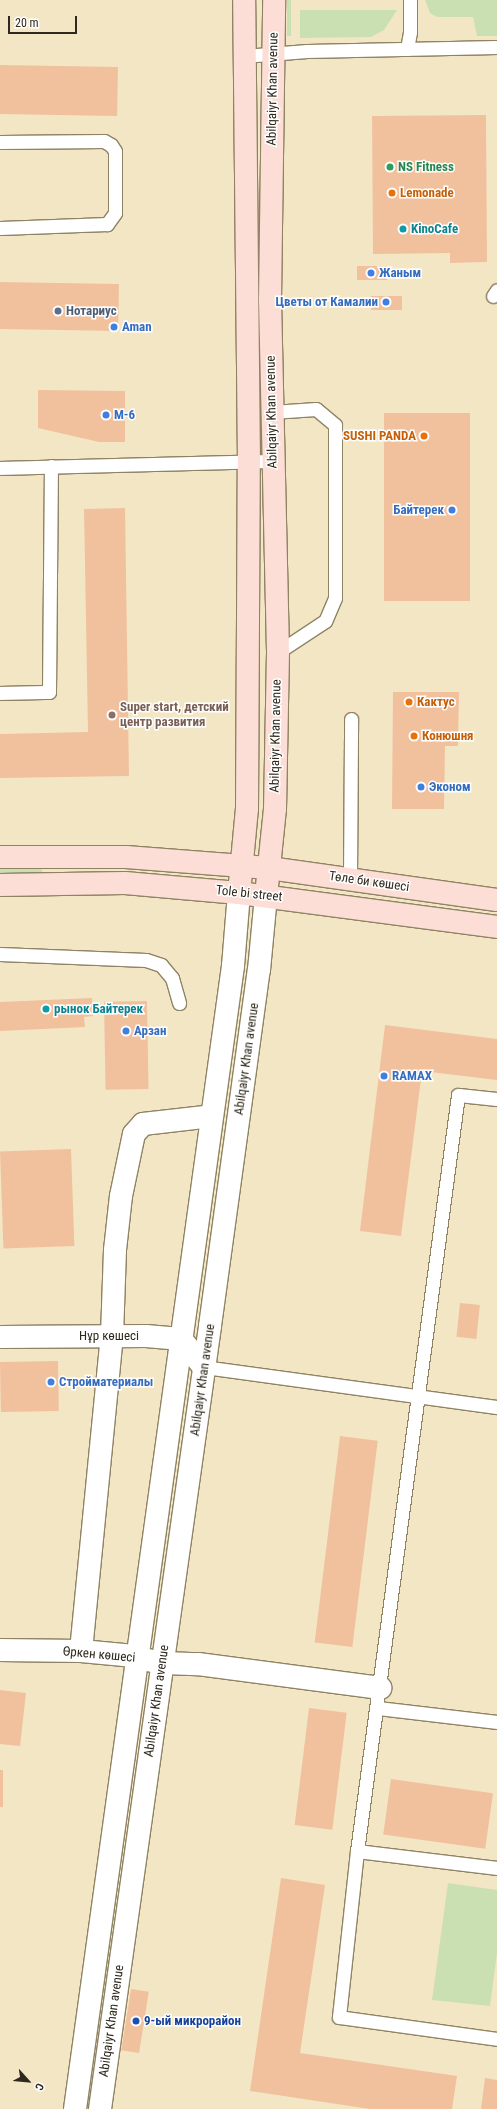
<!DOCTYPE html>
<html>
<head>
<meta charset="utf-8">
<style>
  body { margin:0 }
  #map { position:relative; width:497px; height:2109px; overflow:hidden; background:#f3e6c4; font-family:"Roboto Condensed",sans-serif }
  div>[style] { position:absolute }
  .green>* { inset:0; background:#cae0b3; transform-origin:0 0 }
  .building>* { inset:0; background:#f1c19e; transform-origin:0 0 }
  .roads { filter:drop-shadow(1px 0 #8f8364) drop-shadow(-1px 0 #8f8364) drop-shadow(0 1px #8f8364) drop-shadow(0 -1px #8f8364) }
  .service>* { height:13px; margin:-6.5px; padding:0 6.5px; transform-origin:6.5px; border-radius:6.5px; background:#fff }
  .minor>* { height:22px; margin:-11px; padding:0 11px; transform-origin:11px; border-radius:11px; background:#fff }
  .tertiary>* { height:22px; margin:-11px; padding:0 11px; transform-origin:11px; border-radius:11px; background:#fff }
  .secondary>* { height:22px; margin:-11px; padding:0 11px; transform-origin:11px; border-radius:11px; background:#fcded6 }
  .dots>* { width:11px; height:11px; translate:-50% -50%; box-sizing:border-box; border:2px solid #fff; border-radius:50% }
  span { translate:-50% -50%; white-space:nowrap; text-align:center; line-height:1.15; -webkit-text-stroke:3px #fff; paint-order:stroke }
  .street-label { font-size:13px; color:#2e291c }
  .leisure-label { font-size:13px; color:#27864d; font-weight:700 }
  .left { translate:0 -50%; text-align:left }
  .food-label { font-size:13px; color:#c56008; font-weight:700 }
  .right { translate:-100% -50%; text-align:right }
  .culture-label { font-size:13px; color:#0d838f; font-weight:700 }
  .shop-label { font-size:13px; color:#366cbe; font-weight:700 }
  .service-label { font-size:13px; color:#4e5e75; font-weight:700 }
  .education-label { font-size:13px; color:#785e54; font-weight:700 }
  .transit-label { font-size:13px; color:#164399; font-weight:700 }
  .north { position:absolute; left:8px; top:2061px; width:40px; height:40px; -webkit-text-stroke:3px #fff; paint-order:stroke; rotate:117deg; font-size:11px; font-weight:700; line-height:16px; text-align:center; color:#2e291c }
  .north::after { content:''; display:block; margin:auto; width:14px; height:18px; background:#2e291c; clip-path:polygon(50% 0,100% 100%,50% 72%,0 100%) }
  .scale { position:absolute; left:8px; top:16px; width:69px; height:18px; box-sizing:border-box; border:2px solid #2e291c; border-top:0; padding-left:5px; font-size:12px; line-height:14px; white-space:nowrap; color:#2e291c; -webkit-text-stroke:3px #fff; paint-order:stroke }
</style>
</head>
<body>
<div id="map">
  <div class="green">
    <div style="left:287px;top:0;width:4px;height:36px"></div>
    <div style="clip-path:polygon(425px 0,497px 0,497px 36px,477px 36px,473px 17px,437px 17px,430px 13px)"></div>
    <div style="clip-path:polygon(300px 10px,397px 10px,384px 30px,371px 37px,300px 38px)"></div>
    <div style="left:0;top:869px;width:42px;height:5px"></div>
    <div style="clip-path:polygon(448px 1883px,497px 1890px,497px 1953px,490px 2006px,432px 2000px)"></div>
  </div>
  <div class="building">
    <div style="left:0;top:65px;width:118px;height:49px;rotate:1deg"></div>
    <div style="clip-path:polygon(486px 115px,487px 262px,450px 263px,450px 253px,373px 254px,372px 116px)"></div>
    <div style="left:387px;top:266px;width:14px;height:30px;rotate:90deg"></div>
    <div style="left:0;top:282px;width:119px;height:47px;rotate:1deg"></div>
    <div style="left:402px;top:296px;width:14px;height:31px;rotate:90deg"></div>
    <div style="clip-path:polygon(38px 390px,125px 391px,125px 442px,99px 442px,38px 428px)"></div>
    <div style="left:384px;top:413px;width:86px;height:188px"></div>
    <div style="clip-path:polygon(125px 508px,129px 776px,0 778px,0 734px,88px 732px,84px 509px)"></div>
    <div style="clip-path:polygon(393px 692px,459px 692px,458px 746px,445px 746px,444px 809px,392px 809px)"></div>
    <div style="clip-path:polygon(92px 998px,93px 1016px,84px 1017px,85px 1027px,0 1031px,0 1002px)"></div>
    <div style="left:147px;top:1001px;width:88px;height:43px;rotate:89deg"></div>
    <div style="clip-path:polygon(385px 1025px,497px 1039px,497px 1080px,422px 1071px,401px 1236px,360px 1231px)"></div>
    <div style="left:71px;top:1149px;width:97px;height:71px;rotate:88deg"></div>
    <div style="left:460px;top:1303px;width:20px;height:34px;rotate:6deg"></div>
    <div style="left:58px;top:1361px;width:50px;height:58px;rotate:89deg"></div>
    <div style="left:340px;top:1436px;width:38px;height:208px;rotate:7deg"></div>
    <div style="clip-path:polygon(0 1690px,26px 1693px,20px 1746px,0 1744px)"></div>
    <div style="left:309px;top:1708px;width:38px;height:118px;rotate:7deg"></div>
    <div style="left:0;top:1770px;width:3px;height:37px"></div>
    <div style="left:391px;top:1779px;width:103px;height:56px;rotate:8deg"></div>
    <div style="clip-path:polygon(281px 1878px,325px 1885px,300px 2053px,457px 2076px,452px 2109px,370px 2109px,250px 2091px)"></div>
    <div style="left:131px;top:1989px;width:18px;height:62px;rotate:9deg"></div>
    <div style="clip-path:polygon(485px 2078px,497px 2080px,497px 2109px,481px 2109px)"></div>
  </div>
  <div class="roads">
    <div class="service">
      <div style="left:407px;top:49px;width:17px;rotate:-80deg"></div>
      <div style="left:410px;top:32px;width:32px;rotate:-90deg"></div>
      <div style="left:244px;top:56px;width:63px;rotate:-4.5deg"></div>
      <div style="left:307px;top:51px;width:190px;rotate:-1.2deg"></div>
      <div style="left:0;top:142px;width:104px;rotate:-0.6deg"></div>
      <div style="left:104px;top:141px;width:8px;rotate:30deg"></div>
      <div style="left:111px;top:145px;width:7px;rotate:56deg"></div>
      <div style="left:115px;top:151px;width:62px;rotate:90deg"></div>
      <div style="left:115px;top:213px;width:14px;rotate:126deg"></div>
      <div style="left:107px;top:224px;width:107px;rotate:177.9deg"></div>
      <div style="left:493px;top:296px;width:7px;rotate:-56deg"></div>
      <div style="left:272px;top:412px;width:44px;rotate:-3.9deg"></div>
      <div style="left:316px;top:409px;width:25px;rotate:40deg"></div>
      <div style="left:335px;top:425px;width:173px;rotate:90deg"></div>
      <div style="left:335px;top:598px;width:25px;rotate:113deg"></div>
      <div style="left:325px;top:621px;width:56px;rotate:146.6deg"></div>
      <div style="left:0;top:468px;width:273px;rotate:-1.5deg"></div>
      <div style="left:0;top:693px;width:49px;rotate:-1.2deg"></div>
      <div style="left:49px;top:692px;width:226px;rotate:-89.5deg"></div>
      <div style="left:350px;top:879px;width:160px;rotate:-89.6deg"></div>
      <div style="left:0;top:954px;width:146px;rotate:2.4deg"></div>
      <div style="left:146px;top:960px;width:16px;rotate:18deg"></div>
      <div style="left:161px;top:965px;width:17px;rotate:50deg"></div>
      <div style="left:172px;top:978px;width:26px;rotate:74deg"></div>
      <div style="left:497px;top:1099px;width:39px;rotate:-174deg"></div>
      <div style="left:458px;top:1095px;width:763px;rotate:97.61deg"></div>
      <div style="left:357px;top:1851px;width:141px;rotate:6.9deg"></div>
      <div style="left:204px;top:1367px;width:296px;rotate:7.8deg"></div>
      <div style="left:378px;top:1708px;width:120px;rotate:6.7deg"></div>
      <div style="left:357px;top:1851px;width:167px;rotate:96.2deg"></div>
      <div style="left:339px;top:2017px;width:160px;rotate:7.9deg"></div>
    </div>
    <div class="minor">
      <div style="left:0;top:1337px;width:146px;rotate:-0.4deg"></div>
      <div style="left:146px;top:1336px;width:35px;rotate:5deg"></div>
      <div style="left:181px;top:1339px;width:36px;rotate:51deg"></div>
      <div style="left:0;top:1650px;width:81px;rotate:0.7deg"></div>
      <div style="left:81px;top:1651px;width:43px;rotate:5.3deg"></div>
      <div style="left:124px;top:1655px;width:40px;rotate:12deg"></div>
      <div style="left:163px;top:1663px;width:35px;rotate:2deg"></div>
      <div style="left:198px;top:1664px;width:184px;rotate:7.5deg"></div>
      <div style="left:81px;top:1651px;width:317px;rotate:-84.4deg"></div>
      <div style="left:112px;top:1336px;width:86px;rotate:-88deg"></div>
      <div style="left:115px;top:1250px;width:54px;rotate:-83.7deg"></div>
      <div style="left:121px;top:1196px;width:63px;rotate:-78.2deg"></div>
      <div style="left:134px;top:1134px;width:13px;rotate:-48deg"></div>
      <div style="left:143px;top:1124px;width:69px;rotate:-6.6deg"></div>
    </div>
    <div class="tertiary">
      <div style="left:75px;top:2109px;width:1154px;rotate:-82.13deg"></div>
      <div style="left:233px;top:966px;width:73px;rotate:-85.3deg"></div>
      <div style="left:100px;top:2109px;width:791px;rotate:-82deg"></div>
      <div style="left:210px;top:1326px;width:359px;rotate:-82.2deg"></div>
      <div style="left:259px;top:970px;width:74px;rotate:-84.6deg"></div>
    </div>
    <div class="secondary">
      <div style="left:0;top:857px;width:126px"></div>
      <div style="left:126px;top:857px;width:143px;rotate:4.4deg"></div>
      <div style="left:269px;top:868px;width:230px;rotate:8deg"></div>
      <div style="left:0;top:885px;width:125px;rotate:-0.9deg"></div>
      <div style="left:125px;top:883px;width:114px;rotate:5deg"></div>
      <div style="left:239px;top:893px;width:260px;rotate:7.5deg"></div>
      <div style="left:239px;top:893px;width:84px;rotate:-84.6deg"></div>
      <div style="left:247px;top:809px;width:347px;rotate:-89.7deg"></div>
      <div style="left:249px;top:462px;width:462px;rotate:-90.6deg"></div>
      <div style="left:266px;top:896px;width:87px;rotate:-84.1deg"></div>
      <div style="left:275px;top:809px;width:157px;rotate:-88.9deg"></div>
      <div style="left:278px;top:652px;width:352px;rotate:-91.3deg"></div>
      <div style="left:270px;top:300px;width:300px;rotate:-89.2deg"></div>
    </div>
  </div>
  <div class="dots">
    <div style="left:390px;top:167px;background:#2e9e5b"></div>
    <div style="left:392px;top:193px;background:#e8710a"></div>
    <div style="left:403px;top:229px;background:#0f9aa8"></div>
    <div style="left:371px;top:273px;background:#3f7fe0"></div>
    <div style="left:386px;top:302px;background:#3f7fe0"></div>
    <div style="left:58px;top:311px;background:#5c6f8a"></div>
    <div style="left:114px;top:327px;background:#3f7fe0"></div>
    <div style="left:106px;top:415px;background:#3f7fe0"></div>
    <div style="left:424px;top:436px;background:#e8710a"></div>
    <div style="left:452px;top:510px;background:#3f7fe0"></div>
    <div style="left:409px;top:702px;background:#e8710a"></div>
    <div style="left:112px;top:715px;background:#8d6e63"></div>
    <div style="left:414px;top:736px;background:#e8710a"></div>
    <div style="left:421px;top:787px;background:#3f7fe0"></div>
    <div style="left:46px;top:1009px;background:#0f9aa8"></div>
    <div style="left:126px;top:1031px;background:#3f7fe0"></div>
    <div style="left:384px;top:1076px;background:#3f7fe0"></div>
    <div style="left:51px;top:1382px;background:#3f7fe0"></div>
    <div style="left:136px;top:2021px;background:#1a4fb4"></div>
  </div>
  <div class="street-label">
    <span style="left:273px;top:89px;rotate:-89deg">Abilqaiyr Khan avenue</span>
    <span style="left:272px;top:412px;rotate:-91deg">Abilqaiyr Khan avenue</span>
    <span style="left:276px;top:736px;rotate:-89deg">Abilqaiyr Khan avenue</span>
    <span style="left:369px;top:882px;rotate:8deg">Төле би көшесі</span>
    <span style="left:249px;top:894px;rotate:6deg">Tole bi street</span>
    <span style="left:247px;top:1059px;rotate:-82deg">Abilqaiyr Khan avenue</span>
    <span style="left:109px;top:1336px">Нұр көшесі</span>
    <span style="left:203px;top:1380px;rotate:-82deg">Abilqaiyr Khan avenue</span>
    <span style="left:99px;top:1655px;rotate:5deg">Өркен көшесі</span>
    <span style="left:157px;top:1701px;rotate:-82deg">Abilqaiyr Khan avenue</span>
    <span style="left:112px;top:2021px;rotate:-82deg">Abilqaiyr Khan avenue</span>
  </div>
  <div class="leisure-label">
    <span class="left" style="left:398px;top:167px">NS Fitness</span>
  </div>
  <div class="food-label">
    <span class="left" style="left:400px;top:193px">Lemonade</span>
    <span class="right" style="left:416px;top:436px">SUSHI PANDA</span>
    <span class="left" style="left:417px;top:702px">Кактус</span>
    <span class="left" style="left:422px;top:736px">Конюшня</span>
  </div>
  <div class="culture-label">
    <span class="left" style="left:411px;top:229px">KinoCafe</span>
    <span class="left" style="left:54px;top:1009px">рынок Байтерек</span>
  </div>
  <div class="shop-label">
    <span class="left" style="left:379px;top:273px">Жаным</span>
    <span class="right" style="left:378px;top:302px">Цветы от Камалии</span>
    <span class="left" style="left:122px;top:327px">Aman</span>
    <span class="left" style="left:114px;top:415px">M-6</span>
    <span class="right" style="left:444px;top:510px">Байтерек</span>
    <span class="left" style="left:429px;top:787px">Эконом</span>
    <span class="left" style="left:134px;top:1031px">Арзан</span>
    <span class="left" style="left:392px;top:1076px">RAMAX</span>
    <span class="left" style="left:59px;top:1382px">Стройматериалы</span>
  </div>
  <div class="service-label">
    <span class="left" style="left:66px;top:311px">Нотариус</span>
  </div>
  <div class="education-label">
    <span class="left" style="left:120px;top:715px">Super start, детский<br>центр развития</span>
  </div>
  <div class="transit-label">
    <span class="left" style="left:144px;top:2021px">9-ый микрорайон</span>
  </div>
  <div class="north">С</div>
  <div class="scale">20 m</div>
</div>
</body>
</html>
